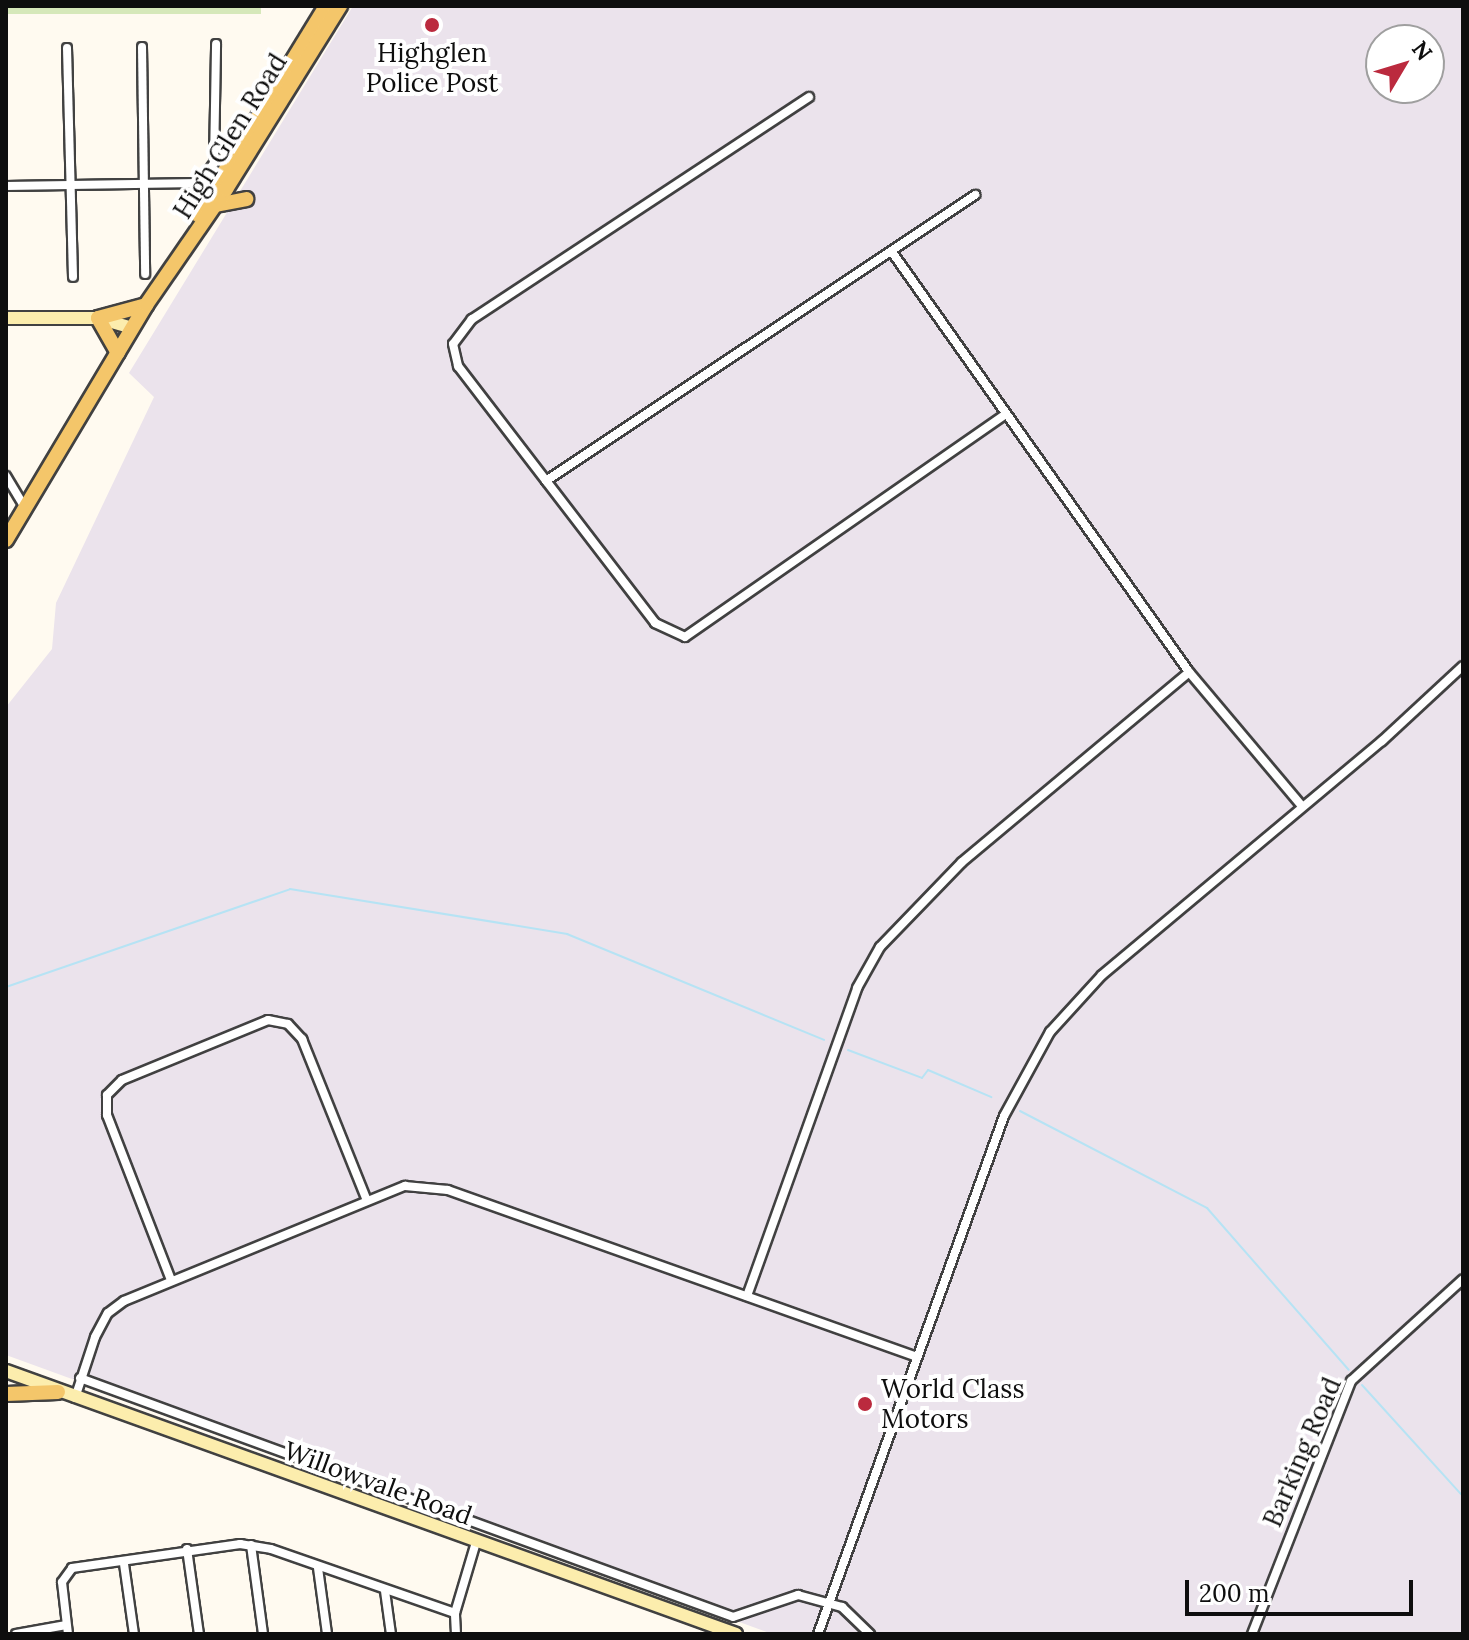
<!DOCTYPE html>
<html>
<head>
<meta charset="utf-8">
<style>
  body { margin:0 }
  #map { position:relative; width:1469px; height:1640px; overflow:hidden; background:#fffaf0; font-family:Lora,serif }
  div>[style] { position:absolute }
  .industrial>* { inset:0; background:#ebe3ec }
  .green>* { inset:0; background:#d6e8ba; transform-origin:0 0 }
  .stream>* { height:2px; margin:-1px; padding:0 1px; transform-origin:1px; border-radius:1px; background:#b6e3f4 }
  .roads { filter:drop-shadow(2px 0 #414141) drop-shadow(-2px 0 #414141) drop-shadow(0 2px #414141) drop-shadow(0 -2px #414141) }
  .street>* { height:8px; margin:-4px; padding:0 4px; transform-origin:4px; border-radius:4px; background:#fff }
  .secondary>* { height:12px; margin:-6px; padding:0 6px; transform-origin:6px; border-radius:6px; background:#fcedad }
  .primary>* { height:14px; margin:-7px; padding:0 7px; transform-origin:7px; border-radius:7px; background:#f4c66a }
  .dots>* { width:22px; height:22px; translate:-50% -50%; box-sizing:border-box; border:4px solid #fff; border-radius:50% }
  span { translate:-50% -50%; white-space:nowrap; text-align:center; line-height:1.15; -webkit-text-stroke:8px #fff; paint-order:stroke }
  .poi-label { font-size:26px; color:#0e0e0e }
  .left { translate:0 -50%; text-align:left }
  .street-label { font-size:26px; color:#0e0e0e }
  .frame { position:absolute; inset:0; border:8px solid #0e0e0e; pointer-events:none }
  .north { position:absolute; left:1365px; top:24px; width:80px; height:80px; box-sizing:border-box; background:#fff; border:2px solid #9f9f9f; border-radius:50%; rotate:52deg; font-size:22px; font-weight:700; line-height:32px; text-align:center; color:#0e0e0e }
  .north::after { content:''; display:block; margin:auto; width:28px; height:36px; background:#bb2a3e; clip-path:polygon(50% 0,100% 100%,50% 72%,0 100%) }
  .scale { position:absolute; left:1185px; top:1580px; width:228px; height:36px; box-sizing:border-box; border:4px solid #0e0e0e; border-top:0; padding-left:10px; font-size:24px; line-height:28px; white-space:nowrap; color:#0e0e0e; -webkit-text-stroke:6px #fff; paint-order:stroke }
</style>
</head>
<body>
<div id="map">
  <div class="industrial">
    <div style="clip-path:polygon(evenodd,353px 6px,1463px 6px,1463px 1634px,772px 1634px,6px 1355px,6px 707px,52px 649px,56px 603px,154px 397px,129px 373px,353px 6px,1381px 40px,1429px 40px,1429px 88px,1381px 88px,1381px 40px)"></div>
  </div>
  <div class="green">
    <div style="left:6px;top:6px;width:255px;height:8px"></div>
  </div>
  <div class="stream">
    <div style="left:6px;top:987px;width:300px;rotate:-19deg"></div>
    <div style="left:290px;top:889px;width:281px;rotate:9.2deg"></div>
    <div style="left:567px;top:934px;width:278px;rotate:22.4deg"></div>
    <div style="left:848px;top:1050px;width:79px;rotate:20.7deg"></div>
    <div style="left:922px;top:1078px;width:10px;rotate:-53deg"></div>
    <div style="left:928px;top:1070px;width:69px;rotate:23.2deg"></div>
    <div style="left:1020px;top:1111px;width:211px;rotate:27.4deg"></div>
    <div style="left:1207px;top:1208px;width:215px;rotate:48.8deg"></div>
    <div style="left:1362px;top:1385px;width:147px;rotate:47.8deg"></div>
  </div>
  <div class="roads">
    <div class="street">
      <div style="left:142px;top:47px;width:227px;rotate:89.2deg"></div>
      <div style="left:67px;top:48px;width:229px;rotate:88.5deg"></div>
      <div style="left:809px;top:97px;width:404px;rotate:146.6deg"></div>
      <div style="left:472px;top:319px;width:31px;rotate:127deg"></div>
      <div style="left:453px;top:344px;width:23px;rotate:77deg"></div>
      <div style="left:458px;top:366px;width:324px;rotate:52.5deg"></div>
      <div style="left:655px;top:623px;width:33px;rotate:25deg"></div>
      <div style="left:685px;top:637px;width:389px;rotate:-34.8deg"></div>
      <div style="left:199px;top:183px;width:25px;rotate:-53deg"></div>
      <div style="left:214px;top:163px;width:119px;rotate:-89deg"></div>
      <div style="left:6px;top:186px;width:193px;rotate:-0.9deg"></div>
      <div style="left:199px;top:183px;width:16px;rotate:35deg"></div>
      <div style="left:892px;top:252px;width:514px;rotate:54.73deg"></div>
      <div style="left:1189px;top:672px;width:175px;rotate:49.9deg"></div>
      <div style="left:6px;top:476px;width:33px;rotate:59deg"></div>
      <div style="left:546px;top:481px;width:516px;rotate:-33.69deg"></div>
      <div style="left:171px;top:1280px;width:177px;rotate:-111.2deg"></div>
      <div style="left:107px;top:1115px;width:20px;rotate:-90deg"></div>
      <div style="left:107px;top:1095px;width:21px;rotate:-45deg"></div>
      <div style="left:122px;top:1080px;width:158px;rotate:-22.3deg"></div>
      <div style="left:268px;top:1020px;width:20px;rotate:11deg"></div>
      <div style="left:288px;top:1024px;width:21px;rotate:47deg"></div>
      <div style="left:302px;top:1039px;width:171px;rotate:68.1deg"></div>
      <div style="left:747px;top:1296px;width:327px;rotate:-70.3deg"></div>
      <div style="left:857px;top:988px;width:47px;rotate:-60.7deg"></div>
      <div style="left:880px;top:947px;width:118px;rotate:-46deg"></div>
      <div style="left:962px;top:862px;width:296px;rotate:-39.9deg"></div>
      <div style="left:80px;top:1378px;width:695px;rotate:20.1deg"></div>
      <div style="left:733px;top:1617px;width:69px;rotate:-18.7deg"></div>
      <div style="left:798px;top:1595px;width:46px;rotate:15.3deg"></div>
      <div style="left:842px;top:1607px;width:39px;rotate:44deg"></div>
      <div style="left:75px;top:1398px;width:64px;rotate:-71.8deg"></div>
      <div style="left:95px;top:1337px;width:27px;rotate:-62deg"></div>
      <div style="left:108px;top:1313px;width:20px;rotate:-37deg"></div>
      <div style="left:124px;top:1301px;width:304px;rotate:-22.3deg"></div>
      <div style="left:405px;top:1186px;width:43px;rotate:5.3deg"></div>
      <div style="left:448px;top:1190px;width:497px;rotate:19.6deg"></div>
      <div style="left:251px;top:1545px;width:90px;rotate:82.3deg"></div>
      <div style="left:187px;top:1549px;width:86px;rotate:82deg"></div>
      <div style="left:124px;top:1564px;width:71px;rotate:81.9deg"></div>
      <div style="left:318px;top:1568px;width:67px;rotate:82.2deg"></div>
      <div style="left:385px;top:1591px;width:43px;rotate:82.1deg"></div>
      <div style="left:16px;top:1634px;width:51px;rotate:-10.2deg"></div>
      <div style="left:68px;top:1634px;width:52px;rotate:-96.6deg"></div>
      <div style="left:62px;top:1582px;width:17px;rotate:-54deg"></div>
      <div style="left:72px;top:1568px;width:170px;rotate:-8.1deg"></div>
      <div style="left:240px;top:1544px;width:31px;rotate:9deg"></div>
      <div style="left:271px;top:1549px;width:195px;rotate:19.2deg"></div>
      <div style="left:456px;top:1634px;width:21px;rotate:-93deg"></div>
      <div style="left:455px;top:1613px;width:74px;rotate:-73.5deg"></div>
      <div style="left:818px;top:1634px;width:550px;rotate:-70.25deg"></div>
      <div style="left:1004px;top:1116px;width:96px;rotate:-61.3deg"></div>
      <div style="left:1050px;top:1032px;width:77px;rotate:-47.6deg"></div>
      <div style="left:1102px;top:975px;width:365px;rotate:-39.9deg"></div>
      <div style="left:1382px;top:741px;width:110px;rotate:-42.8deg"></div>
      <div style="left:1252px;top:1634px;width:272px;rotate:-68.6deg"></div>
      <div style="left:1351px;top:1381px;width:151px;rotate:-42.3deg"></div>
    </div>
    <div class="secondary">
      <div style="left:6px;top:318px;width:92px"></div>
      <div style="left:98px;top:318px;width:35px;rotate:16deg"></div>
      <div style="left:6px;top:1371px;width:776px;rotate:19.81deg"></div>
    </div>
    <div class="primary">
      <div style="left:216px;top:205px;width:31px;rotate:-11deg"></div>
      <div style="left:198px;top:215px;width:245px;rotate:-58.5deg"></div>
      <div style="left:98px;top:318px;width:50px;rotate:-15.2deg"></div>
      <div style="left:98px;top:318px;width:40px;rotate:60.3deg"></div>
      <div style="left:6px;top:540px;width:274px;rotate:-59.2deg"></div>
      <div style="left:146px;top:305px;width:141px;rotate:-55.4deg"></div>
      <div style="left:226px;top:189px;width:216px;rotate:-58.1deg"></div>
      <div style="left:6px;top:1394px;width:52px;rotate:-2.2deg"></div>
    </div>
  </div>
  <div class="dots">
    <div style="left:432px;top:25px;background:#bb2a3e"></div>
    <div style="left:865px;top:1404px;background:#bb2a3e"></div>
  </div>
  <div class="poi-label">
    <span style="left:432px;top:68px">Highglen<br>Police Post</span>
    <span class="left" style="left:881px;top:1404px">World Class<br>Motors</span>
  </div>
  <div class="street-label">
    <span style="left:230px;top:136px;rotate:-58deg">High Glen Road</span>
    <span style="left:1302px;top:1452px;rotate:-67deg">Barking Road</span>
    <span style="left:378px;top:1483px;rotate:20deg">Willowvale Road</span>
  </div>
  <div class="frame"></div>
  <div class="north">N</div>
  <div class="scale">200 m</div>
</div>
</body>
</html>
